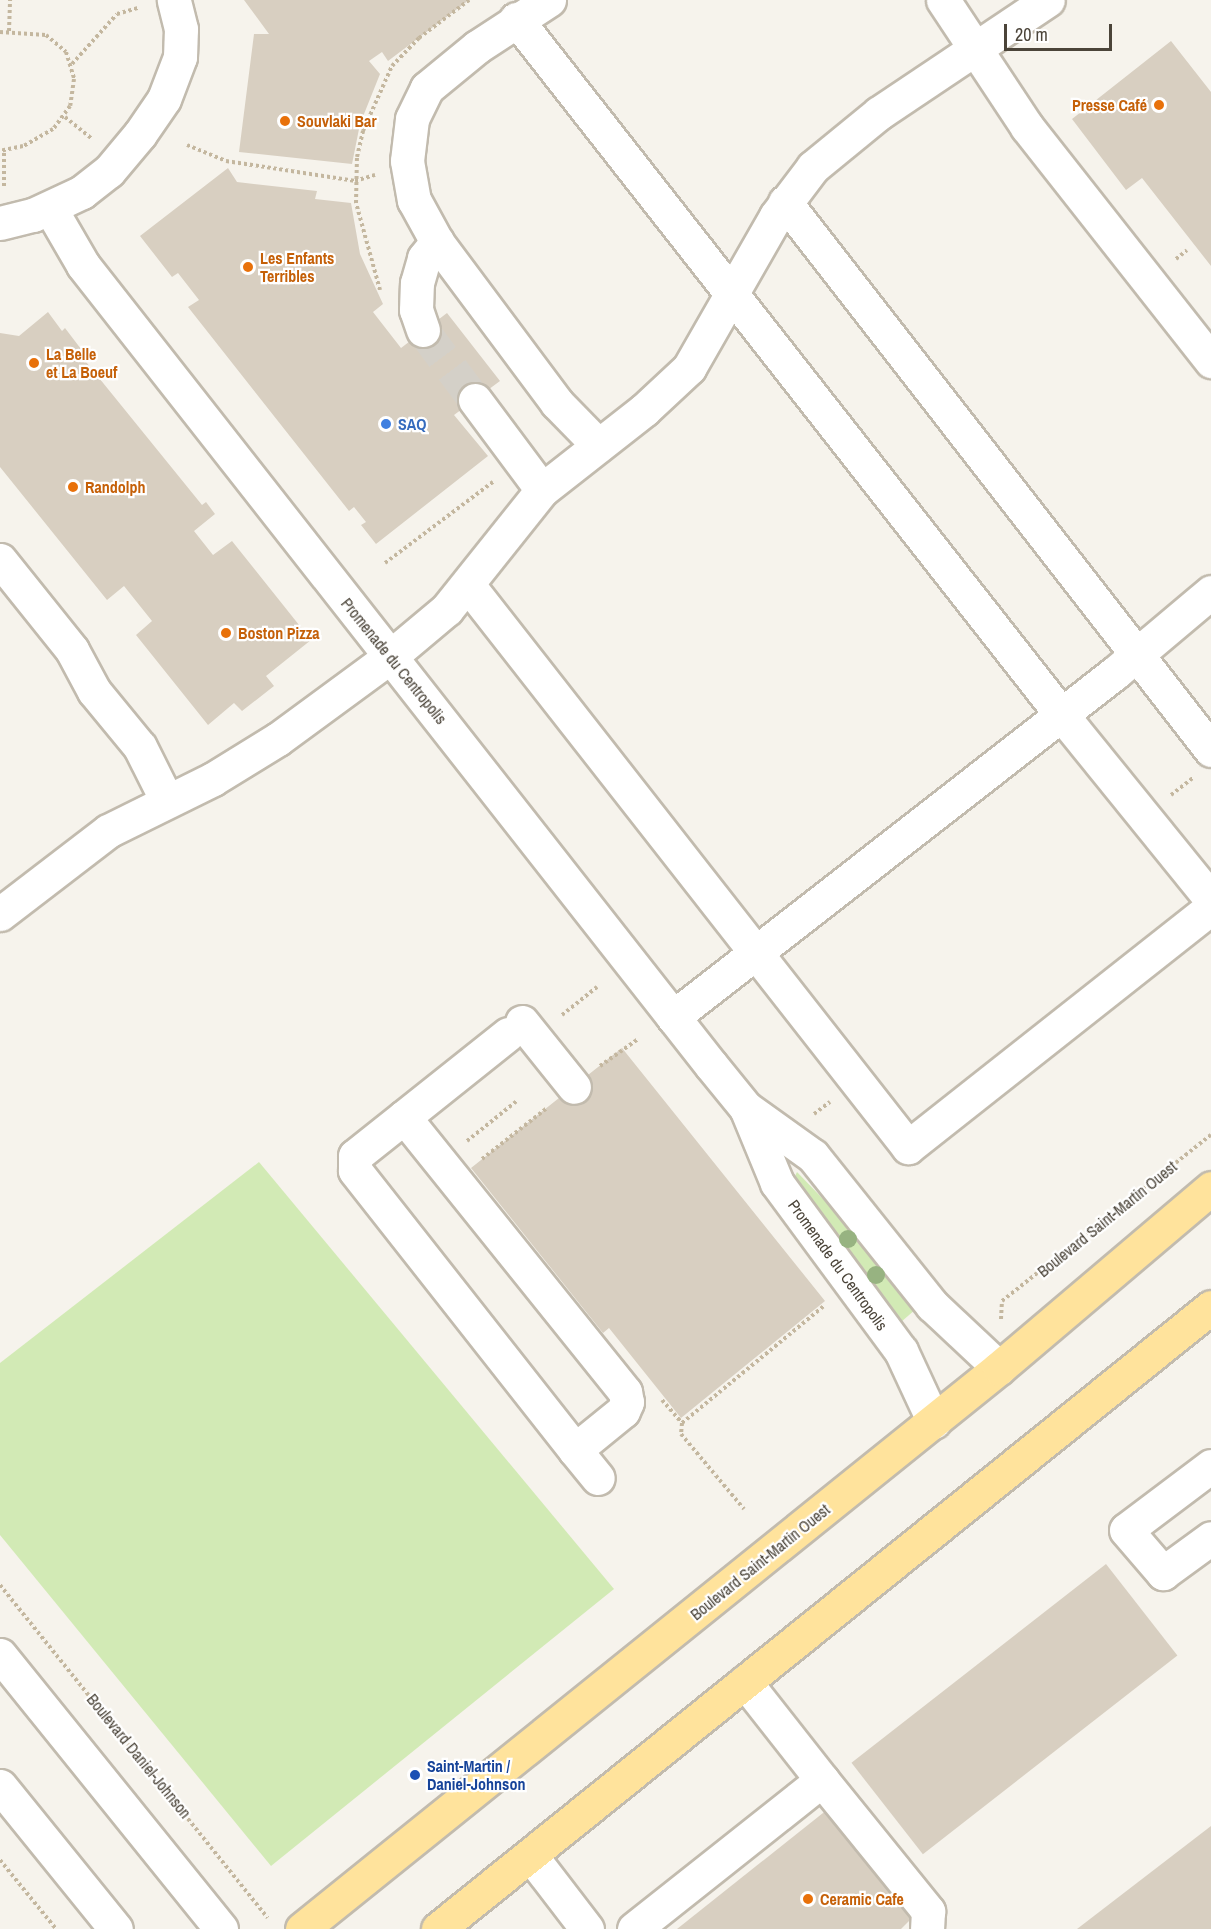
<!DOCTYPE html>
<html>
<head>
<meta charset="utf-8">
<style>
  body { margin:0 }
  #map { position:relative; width:1211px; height:1929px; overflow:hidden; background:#f6f3ec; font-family:"Archivo Narrow",sans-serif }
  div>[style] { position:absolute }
  .green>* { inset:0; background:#d2eab5 }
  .building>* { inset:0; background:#d8cfc1; transform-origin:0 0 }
  .minor-tunnel>* { height:33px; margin-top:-16.5px; transform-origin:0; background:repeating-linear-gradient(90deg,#d4d0c8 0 33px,transparent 0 49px) }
  .path>* { height:4px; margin-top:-2px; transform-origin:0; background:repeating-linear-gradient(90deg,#c4b79f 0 3px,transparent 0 6px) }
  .roads { filter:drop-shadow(2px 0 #c2bbae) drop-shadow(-2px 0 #c2bbae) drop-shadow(0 2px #c2bbae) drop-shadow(0 -2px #c2bbae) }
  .minor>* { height:33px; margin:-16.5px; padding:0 16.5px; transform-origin:16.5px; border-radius:16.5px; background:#fff }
  .major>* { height:33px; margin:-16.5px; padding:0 16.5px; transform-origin:16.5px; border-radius:16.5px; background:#ffe39c }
  .trees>* { width:18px; height:18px; margin:-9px; border-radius:50%; background:#97b381 }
  .dots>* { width:16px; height:16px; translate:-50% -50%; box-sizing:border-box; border:3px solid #fff; border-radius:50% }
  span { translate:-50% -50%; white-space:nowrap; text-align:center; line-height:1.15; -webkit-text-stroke:4.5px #fff; paint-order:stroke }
  .food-label { font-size:16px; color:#c56008; font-weight:700 }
  .right { translate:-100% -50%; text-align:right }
  .left { translate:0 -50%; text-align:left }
  .shop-label { font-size:16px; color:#366cbe; font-weight:700 }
  .street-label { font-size:16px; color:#4b4439 }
  .transit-label { font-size:16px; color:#164399; font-weight:700 }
  .scale { position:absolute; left:1004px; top:24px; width:108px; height:27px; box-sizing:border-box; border:3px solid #4b4439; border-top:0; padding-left:8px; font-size:18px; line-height:21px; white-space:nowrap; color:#4b4439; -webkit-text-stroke:4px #fff; paint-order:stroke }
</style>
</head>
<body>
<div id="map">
  <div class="green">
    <div style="clip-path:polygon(259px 1162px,614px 1589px,271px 1866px,0 1535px,0 1363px)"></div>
    <div style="clip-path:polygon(797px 1172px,851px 1228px,916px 1309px,901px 1322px,850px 1258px,795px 1176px)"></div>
  </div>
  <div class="building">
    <div style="clip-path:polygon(244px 0,469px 0,388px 61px,382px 52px,369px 61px,380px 74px,360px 124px,352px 164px,239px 152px,254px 34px,269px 34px)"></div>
    <div style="clip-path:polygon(1171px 41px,1211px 92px,1211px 266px,1142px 178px,1126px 190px,1072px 119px)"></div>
    <div style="clip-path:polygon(228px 168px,237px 182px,317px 191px,315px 199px,351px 203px,360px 254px,383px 304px,373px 312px,401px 348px,447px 313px,500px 381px,454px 415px,488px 456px,376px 544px,361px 525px,366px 522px,354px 507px,349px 511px,188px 307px,199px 300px,178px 273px,172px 277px,140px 236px)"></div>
    <div style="clip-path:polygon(48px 312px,62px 331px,65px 328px,81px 349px,78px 352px,202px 505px,206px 502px,215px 514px,194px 531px,213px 555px,232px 541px,311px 640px,266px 676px,274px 686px,242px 711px,234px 703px,208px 725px,136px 635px,152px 621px,124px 586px,107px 600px,0 467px,0 333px,19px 336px)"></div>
    <div style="clip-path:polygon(622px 1048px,825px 1301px,681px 1418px,609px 1328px,603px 1333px,471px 1168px)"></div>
    <div style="left:1106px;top:1564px;width:116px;height:323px;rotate:52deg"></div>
    <div style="clip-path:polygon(828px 1809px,914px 1916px,901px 1929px,677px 1929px)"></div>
    <div style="clip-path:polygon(1211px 1826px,1211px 1929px,1077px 1929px)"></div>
  </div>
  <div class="minor-tunnel">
    <div style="left:423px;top:330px;width:87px;rotate:53.4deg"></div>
  </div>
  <div class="path">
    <div style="left:9px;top:31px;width:31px;rotate:-88deg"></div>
    <div style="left:0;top:32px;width:46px;rotate:3.7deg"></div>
    <div style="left:46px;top:35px;width:26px;rotate:40deg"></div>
    <div style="left:66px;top:52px;width:28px;rotate:73deg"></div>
    <div style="left:74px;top:79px;width:27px;rotate:98deg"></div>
    <div style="left:70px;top:106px;width:29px;rotate:126deg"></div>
    <div style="left:53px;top:129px;width:34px;rotate:150deg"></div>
    <div style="left:23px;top:146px;width:24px;rotate:168deg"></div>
    <div style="left:72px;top:64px;width:67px;rotate:-48deg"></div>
    <div style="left:117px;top:14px;width:22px;rotate:-16deg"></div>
    <div style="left:65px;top:117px;width:35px;rotate:39deg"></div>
    <div style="left:187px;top:145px;width:42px;rotate:22.3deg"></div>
    <div style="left:226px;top:161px;width:131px;rotate:8.8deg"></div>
    <div style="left:355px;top:181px;width:21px;rotate:-17deg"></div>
    <div style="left:4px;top:186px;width:35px;rotate:-90deg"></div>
    <div style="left:1176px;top:259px;width:14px;rotate:-39deg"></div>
    <div style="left:380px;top:290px;width:90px;rotate:-105.4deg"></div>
    <div style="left:356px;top:203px;width:46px;rotate:-88.8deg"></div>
    <div style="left:357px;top:157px;width:27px;rotate:-77deg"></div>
    <div style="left:363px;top:131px;width:71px;rotate:-66deg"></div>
    <div style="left:392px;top:66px;width:39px;rotate:-46deg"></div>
    <div style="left:419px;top:38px;width:63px;rotate:-37.2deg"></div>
    <div style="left:385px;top:563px;width:135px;rotate:-36.9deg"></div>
    <div style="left:1171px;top:795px;width:28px;rotate:-38deg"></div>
    <div style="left:562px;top:1015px;width:45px;rotate:-38.7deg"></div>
    <div style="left:600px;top:1066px;width:47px;rotate:-35.4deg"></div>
    <div style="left:814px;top:1114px;width:20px;rotate:-37deg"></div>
    <div style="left:467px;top:1141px;width:65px;rotate:-38.8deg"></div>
    <div style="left:482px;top:1159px;width:83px;rotate:-38.1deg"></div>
    <div style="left:1001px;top:1319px;width:18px;rotate:-87deg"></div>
    <div style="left:1002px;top:1301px;width:267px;rotate:-38.5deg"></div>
    <div style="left:662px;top:1400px;width:30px;rotate:49deg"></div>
    <div style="left:682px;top:1423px;width:11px;rotate:95deg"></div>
    <div style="left:681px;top:1434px;width:98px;rotate:50deg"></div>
    <div style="left:682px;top:1423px;width:185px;rotate:-39.5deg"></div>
    <div style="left:0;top:1585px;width:427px;rotate:51.2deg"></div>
    <div style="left:0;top:1860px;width:89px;rotate:50.9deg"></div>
  </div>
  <div class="roads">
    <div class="minor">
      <div style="left:549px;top:0;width:86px;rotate:146.9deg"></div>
      <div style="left:477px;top:47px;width:65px;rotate:140.6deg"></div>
      <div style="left:427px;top:88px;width:34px;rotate:116deg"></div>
      <div style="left:412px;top:119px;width:42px;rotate:96.8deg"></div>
      <div style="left:407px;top:161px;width:40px;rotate:80deg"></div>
      <div style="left:414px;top:200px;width:48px;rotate:61.3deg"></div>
      <div style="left:437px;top:242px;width:201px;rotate:53.3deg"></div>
      <div style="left:557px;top:403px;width:59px;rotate:45.7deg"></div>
      <div style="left:943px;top:0;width:152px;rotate:56.5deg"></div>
      <div style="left:1027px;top:127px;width:298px;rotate:51.8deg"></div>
      <div style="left:516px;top:19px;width:883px;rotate:51.9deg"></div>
      <div style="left:1061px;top:714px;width:238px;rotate:51deg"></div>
      <div style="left:785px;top:202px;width:694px;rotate:52.14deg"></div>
      <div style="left:50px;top:208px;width:66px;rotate:59.9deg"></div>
      <div style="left:83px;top:265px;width:1017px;rotate:51.87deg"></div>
      <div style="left:711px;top:1065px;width:55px;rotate:50.9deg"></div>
      <div style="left:746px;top:1108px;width:82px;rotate:35.6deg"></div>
      <div style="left:813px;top:1156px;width:191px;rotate:51.4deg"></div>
      <div style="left:932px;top:1305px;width:92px;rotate:43.2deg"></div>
      <div style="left:0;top:223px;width:34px;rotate:-14deg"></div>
      <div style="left:33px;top:215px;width:54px;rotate:-25.1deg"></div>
      <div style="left:82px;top:192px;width:34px;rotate:-38deg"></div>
      <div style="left:109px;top:171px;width:48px;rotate:-50deg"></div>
      <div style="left:140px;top:134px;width:42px;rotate:-55.6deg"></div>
      <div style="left:164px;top:99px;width:45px;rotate:-69.1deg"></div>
      <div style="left:180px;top:57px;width:28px;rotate:-88deg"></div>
      <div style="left:181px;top:29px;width:30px;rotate:-104deg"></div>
      <div style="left:423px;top:330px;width:21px;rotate:-109deg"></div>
      <div style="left:416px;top:310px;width:27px;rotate:-88deg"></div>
      <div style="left:417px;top:283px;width:26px;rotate:-74deg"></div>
      <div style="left:424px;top:258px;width:21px;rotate:-51deg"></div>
      <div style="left:475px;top:400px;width:112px;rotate:53.3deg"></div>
      <div style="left:0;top:560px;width:115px;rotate:51.3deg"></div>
      <div style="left:72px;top:650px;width:47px;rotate:61.8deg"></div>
      <div style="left:94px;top:691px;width:72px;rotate:50.6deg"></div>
      <div style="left:140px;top:747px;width:60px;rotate:63.4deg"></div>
      <div style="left:468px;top:585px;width:714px;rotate:51.94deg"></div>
      <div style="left:908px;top:1147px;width:386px;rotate:-38.3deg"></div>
      <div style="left:0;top:914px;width:136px;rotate:-37.5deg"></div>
      <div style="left:108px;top:831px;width:117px;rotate:-26.3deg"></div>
      <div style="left:213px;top:779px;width:76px;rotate:-31.6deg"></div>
      <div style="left:278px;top:739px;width:140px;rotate:-36.3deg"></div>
      <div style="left:391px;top:656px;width:73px;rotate:-40deg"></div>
      <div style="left:447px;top:609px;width:152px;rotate:-51.4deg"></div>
      <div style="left:542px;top:490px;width:130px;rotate:-38.1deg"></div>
      <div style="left:644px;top:410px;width:62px;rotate:-43deg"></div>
      <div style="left:689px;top:368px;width:175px;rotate:-60.2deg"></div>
      <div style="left:776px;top:216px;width:61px;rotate:-52.9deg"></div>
      <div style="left:813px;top:167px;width:85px;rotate:-39.3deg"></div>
      <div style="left:879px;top:113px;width:203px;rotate:-33.8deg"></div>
      <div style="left:673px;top:1017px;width:561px;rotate:-37.91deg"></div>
      <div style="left:1116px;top:672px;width:124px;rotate:-40.1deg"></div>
      <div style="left:522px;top:1022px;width:83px;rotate:51.3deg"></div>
      <div style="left:746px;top:1108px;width:81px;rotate:67.5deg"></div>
      <div style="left:777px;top:1183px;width:209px;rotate:53.6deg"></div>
      <div style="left:901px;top:1351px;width:78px;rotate:65.1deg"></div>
      <div style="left:404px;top:1117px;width:353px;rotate:51.2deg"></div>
      <div style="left:625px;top:1392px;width:10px;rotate:79deg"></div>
      <div style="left:627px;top:1402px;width:10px;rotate:114deg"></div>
      <div style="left:623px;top:1411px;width:62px;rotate:140.9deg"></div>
      <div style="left:575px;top:1450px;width:356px;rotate:-128.2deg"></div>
      <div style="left:355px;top:1170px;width:14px;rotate:-90deg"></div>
      <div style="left:355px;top:1156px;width:63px;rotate:-38.5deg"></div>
      <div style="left:404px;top:1117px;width:133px;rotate:-38.6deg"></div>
      <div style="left:575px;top:1450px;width:36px;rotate:51deg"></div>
      <div style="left:1211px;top:1466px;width:106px;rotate:143deg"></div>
      <div style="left:1126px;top:1530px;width:57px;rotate:49.3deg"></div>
      <div style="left:1163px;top:1573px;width:59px;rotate:-36.1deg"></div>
      <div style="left:0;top:1655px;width:352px;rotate:51.1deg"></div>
      <div style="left:745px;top:1682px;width:125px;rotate:51.8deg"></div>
      <div style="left:0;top:1786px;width:184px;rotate:51deg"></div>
      <div style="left:531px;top:1856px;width:92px;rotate:52.5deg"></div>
      <div style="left:634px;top:1929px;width:240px;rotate:-38.4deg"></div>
      <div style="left:822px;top:1780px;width:169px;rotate:51deg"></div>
      <div style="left:928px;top:1911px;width:18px;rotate:93deg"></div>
    </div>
    <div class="major">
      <div style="left:302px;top:1929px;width:895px;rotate:-38.83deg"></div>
      <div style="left:999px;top:1368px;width:278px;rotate:-40.3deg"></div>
      <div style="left:438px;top:1929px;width:992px;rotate:-38.82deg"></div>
    </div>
  </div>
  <div class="trees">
    <div style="left:848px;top:1239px"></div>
    <div style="left:876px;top:1275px"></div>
  </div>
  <div class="dots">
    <div style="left:1159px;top:105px;background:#e8710a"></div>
    <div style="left:285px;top:121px;background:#e8710a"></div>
    <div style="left:248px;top:267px;background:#e8710a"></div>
    <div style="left:34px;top:363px;background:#e8710a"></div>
    <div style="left:386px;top:424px;background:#3f7fe0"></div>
    <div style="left:73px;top:487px;background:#e8710a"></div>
    <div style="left:226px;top:633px;background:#e8710a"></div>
    <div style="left:415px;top:1775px;background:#1a4fb4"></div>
    <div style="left:808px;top:1899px;background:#e8710a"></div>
  </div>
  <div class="food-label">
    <span class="right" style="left:1147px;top:105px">Presse Café</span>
    <span class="left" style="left:297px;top:121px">Souvlaki Bar</span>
    <span class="left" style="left:260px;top:267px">Les Enfants<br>Terribles</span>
    <span class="left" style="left:46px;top:363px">La Belle<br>et La Boeuf</span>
    <span class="left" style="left:85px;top:487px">Randolph</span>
    <span class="left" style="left:238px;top:633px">Boston Pizza</span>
    <span class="left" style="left:820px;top:1899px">Ceramic Cafe</span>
  </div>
  <div class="shop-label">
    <span class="left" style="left:398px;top:424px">SAQ</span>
  </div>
  <div class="street-label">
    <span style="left:394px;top:661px;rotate:51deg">Promenade du Centropolis</span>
    <span style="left:1107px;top:1219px;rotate:-39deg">Boulevard Saint-Martin Ouest</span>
    <span style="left:838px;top:1265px;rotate:54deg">Promenade du Centropolis</span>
    <span style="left:760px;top:1562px;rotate:-39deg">Boulevard Saint-Martin Ouest</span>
    <span style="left:139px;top:1756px;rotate:51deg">Boulevard Daniel-Johnson</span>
  </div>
  <div class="transit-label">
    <span class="left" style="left:427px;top:1775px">Saint-Martin /<br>Daniel-Johnson</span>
  </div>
  <div class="scale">20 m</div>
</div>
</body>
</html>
